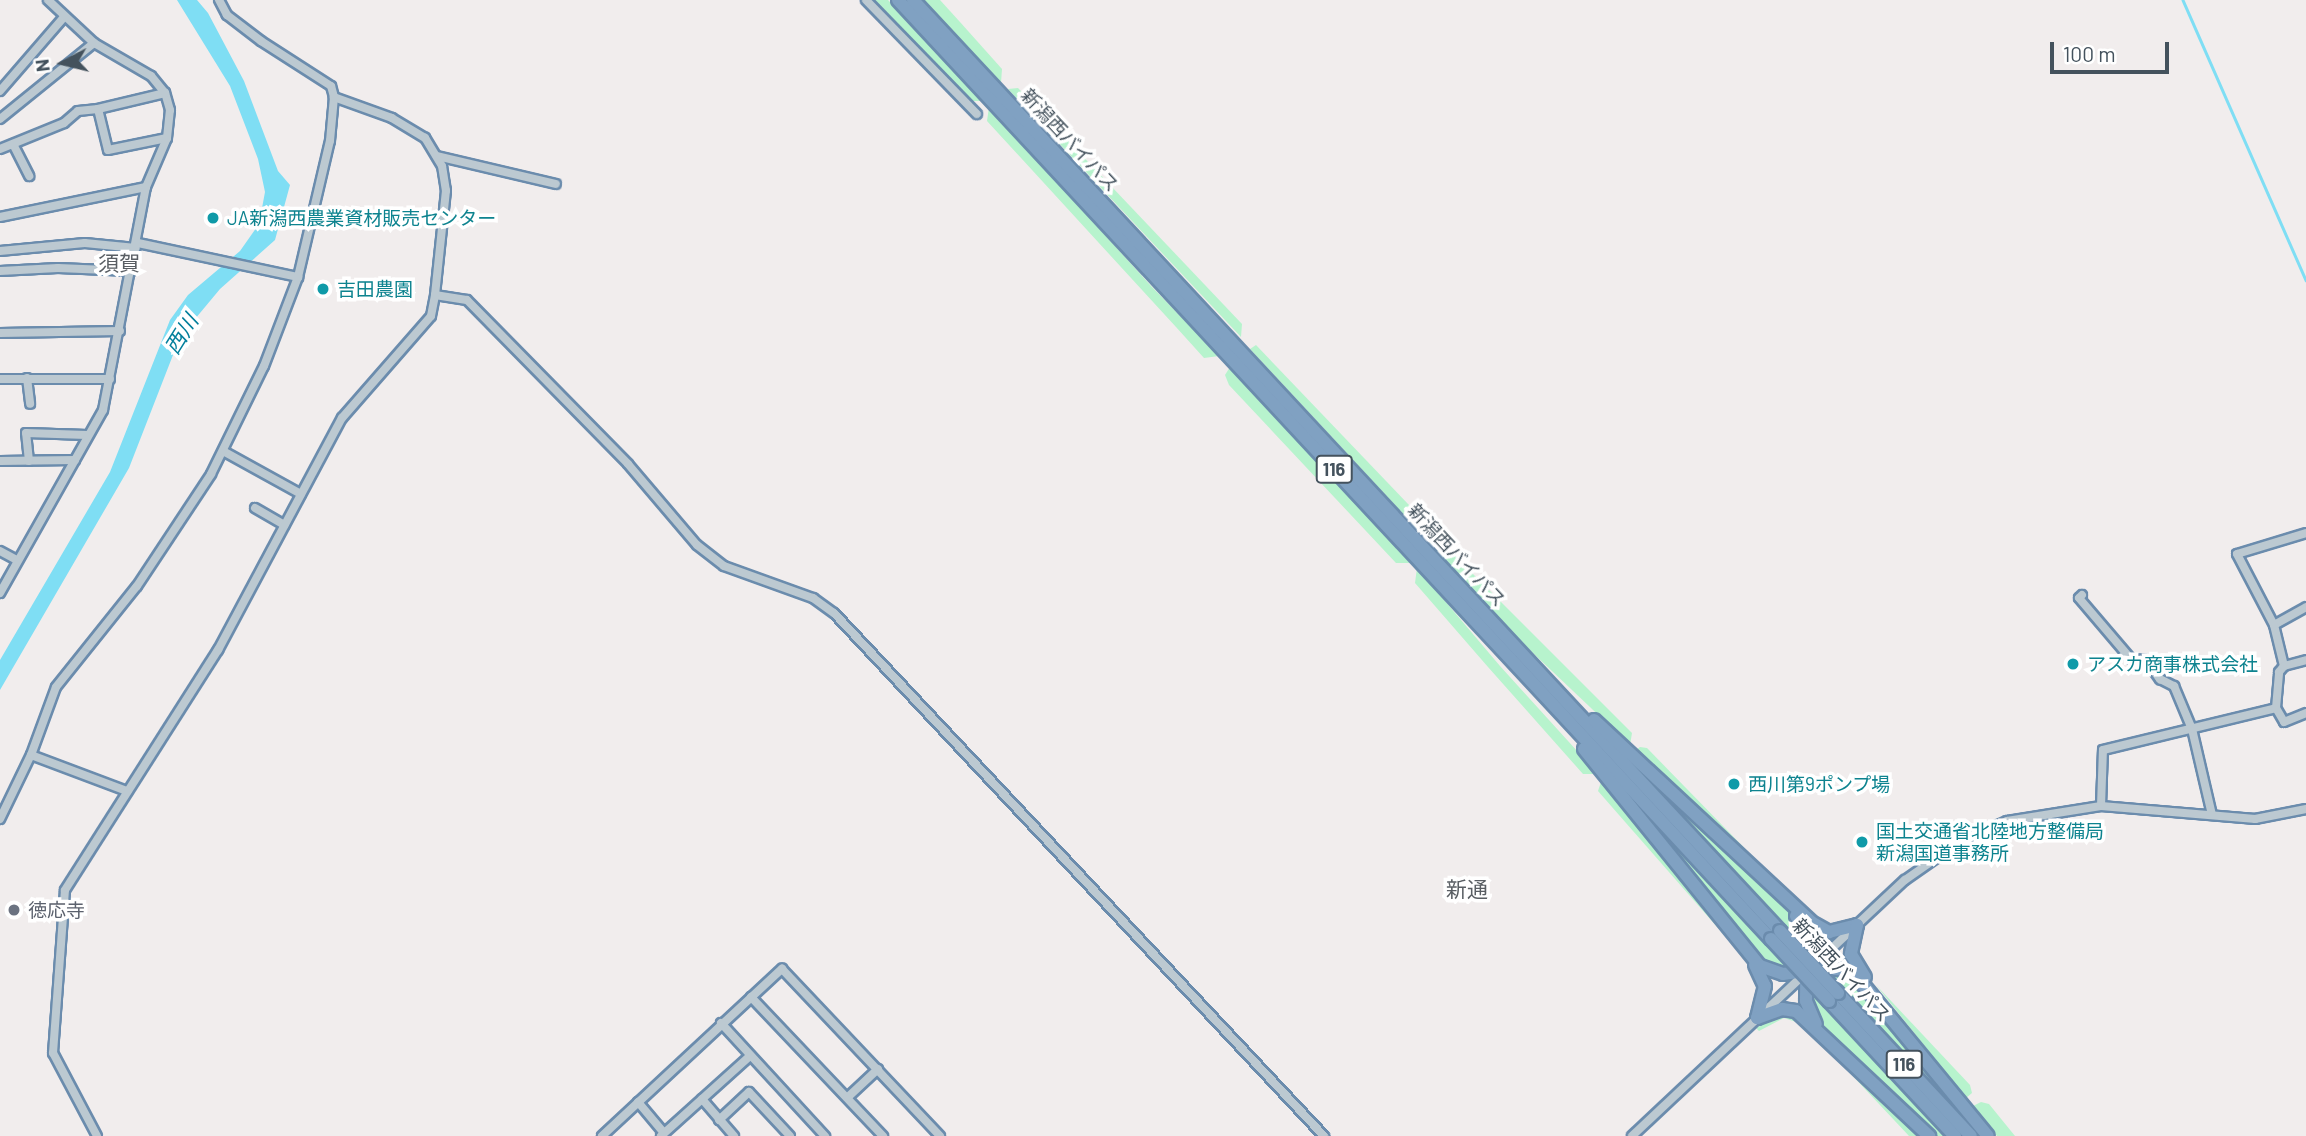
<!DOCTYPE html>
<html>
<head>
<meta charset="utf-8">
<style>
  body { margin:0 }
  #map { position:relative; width:2306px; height:1136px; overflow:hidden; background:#f1eded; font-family:Barlow,"Noto Sans JP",sans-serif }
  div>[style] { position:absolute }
  .green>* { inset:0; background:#b7f3cd }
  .water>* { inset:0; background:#7fdef4 }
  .stream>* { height:2.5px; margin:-1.25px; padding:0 1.25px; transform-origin:1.25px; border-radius:1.25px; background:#7fdef4 }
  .roads { filter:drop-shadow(2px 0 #6b8cad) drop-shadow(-2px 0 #6b8cad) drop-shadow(0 2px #6b8cad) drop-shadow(0 -2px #6b8cad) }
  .minor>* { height:8px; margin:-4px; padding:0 4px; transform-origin:4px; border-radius:4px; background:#bcc9d1 }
  .highway>* { height:12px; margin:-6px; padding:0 6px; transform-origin:6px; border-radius:6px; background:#80a1c2 }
  .bridges { filter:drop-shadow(2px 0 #6b8cad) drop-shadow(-2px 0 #6b8cad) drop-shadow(0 2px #6b8cad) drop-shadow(0 -2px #6b8cad) }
  .highway-bridge>* { height:12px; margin:-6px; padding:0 6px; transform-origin:6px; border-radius:6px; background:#80a1c2 }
  .dots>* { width:19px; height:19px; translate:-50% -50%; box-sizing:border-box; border:4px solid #fff; border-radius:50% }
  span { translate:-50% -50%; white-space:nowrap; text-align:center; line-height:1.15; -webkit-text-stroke:7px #fff; paint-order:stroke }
  .shield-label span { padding:2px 5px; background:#fff; border:2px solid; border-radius:5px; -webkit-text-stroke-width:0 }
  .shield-label { font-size:18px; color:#44525d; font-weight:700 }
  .street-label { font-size:19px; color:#44525d }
  .culture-label { font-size:19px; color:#0d838f }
  .left { translate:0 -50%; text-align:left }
  .worship-label { font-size:19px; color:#5b616d }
  .neighbourhood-label { font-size:21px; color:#595e63 }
  .water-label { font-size:21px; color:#037f9c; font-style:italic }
  .north { position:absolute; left:28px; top:28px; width:70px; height:70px; -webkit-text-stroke:5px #fff; paint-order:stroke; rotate:263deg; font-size:19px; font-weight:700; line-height:28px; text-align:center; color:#44525d }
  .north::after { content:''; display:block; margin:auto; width:24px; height:32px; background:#44525d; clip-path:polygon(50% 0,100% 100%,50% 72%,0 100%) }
  .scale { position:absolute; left:2050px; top:42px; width:119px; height:32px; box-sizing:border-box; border:4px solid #44525d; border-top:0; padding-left:9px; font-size:21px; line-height:24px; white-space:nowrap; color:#44525d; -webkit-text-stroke:5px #fff; paint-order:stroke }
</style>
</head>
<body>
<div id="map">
  <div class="green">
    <div style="clip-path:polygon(872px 0,888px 0,983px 101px,968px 101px)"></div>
    <div style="clip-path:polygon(924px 0,940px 0,960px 22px,1002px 69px,1001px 83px)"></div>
    <div style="clip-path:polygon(1018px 88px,1242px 324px,1241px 337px,1008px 89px)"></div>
    <div style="clip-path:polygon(989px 107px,1152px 287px,1219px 356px,1204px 358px,1176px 327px,998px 133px,987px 121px)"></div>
    <div style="clip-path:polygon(1256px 345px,1431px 528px,1435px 540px,1432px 545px,1250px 349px)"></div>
    <div style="clip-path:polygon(1230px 367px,1376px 526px,1412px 563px,1396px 563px,1229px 385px,1225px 375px)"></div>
    <div style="clip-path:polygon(1448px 549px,1632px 733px,1630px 745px,1516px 637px,1437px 550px)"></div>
    <div style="clip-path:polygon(1417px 568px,1500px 666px,1598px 774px,1583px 774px,1488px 667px,1415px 583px)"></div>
    <div style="clip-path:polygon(1640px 747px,1647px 748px,1798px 903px,1636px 750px)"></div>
    <div style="clip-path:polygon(1642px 772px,1765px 884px,1799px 922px,1807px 949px)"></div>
    <div style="clip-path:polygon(1602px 779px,1686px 883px,1746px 960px,1598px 791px)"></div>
    <div style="clip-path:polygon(1631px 798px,1789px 969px,1766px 964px)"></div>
    <div style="clip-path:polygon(1827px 971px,1852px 976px,1981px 1136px,1889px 1038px)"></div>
    <div style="clip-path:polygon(1876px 985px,1970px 1085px,1972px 1093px,1966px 1098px)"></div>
    <div style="clip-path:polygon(1811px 992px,1903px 1092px,1945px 1136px,1937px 1136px,1851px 1058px,1817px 1018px)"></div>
    <div style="clip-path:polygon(1781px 1013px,1808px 1025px,1922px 1136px,1909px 1136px,1805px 1025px,1784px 1018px,1759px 1031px,1756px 1028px)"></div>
    <div style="clip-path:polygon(1981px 1102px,1989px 1104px,2015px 1136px,1997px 1136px,1973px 1106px)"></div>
  </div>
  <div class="water">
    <div style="clip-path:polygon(177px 0,197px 0,208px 13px,244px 81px,278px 171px,290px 185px,275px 240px,220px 289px,180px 337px,129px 468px,0 690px,0 660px,110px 472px,170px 320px,188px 295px,240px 251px,259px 224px,265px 192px,258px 159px,230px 86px)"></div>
  </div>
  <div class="stream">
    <div style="left:2183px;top:0;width:306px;rotate:66.3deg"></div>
  </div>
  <div class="roads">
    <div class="minor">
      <div style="left:866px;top:0;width:159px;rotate:45.8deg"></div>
      <div style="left:0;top:91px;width:98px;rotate:-49.1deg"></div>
      <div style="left:165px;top:93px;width:69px;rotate:166.6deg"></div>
      <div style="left:98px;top:109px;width:42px;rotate:76.3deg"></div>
      <div style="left:108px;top:150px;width:60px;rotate:-11.5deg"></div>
      <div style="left:0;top:119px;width:121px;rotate:-39deg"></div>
      <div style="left:13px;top:144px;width:36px;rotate:63deg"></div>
      <div style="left:0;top:149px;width:69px;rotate:-22.1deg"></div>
      <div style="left:64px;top:123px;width:18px;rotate:-41deg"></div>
      <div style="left:78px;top:111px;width:20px;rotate:-6deg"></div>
      <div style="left:437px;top:156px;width:122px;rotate:13.2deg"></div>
      <div style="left:0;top:217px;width:149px;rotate:-11.6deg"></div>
      <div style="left:138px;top:243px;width:164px;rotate:12deg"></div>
      <div style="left:0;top:251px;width:85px;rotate:-5.4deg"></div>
      <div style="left:85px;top:243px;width:51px;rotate:5.6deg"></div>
      <div style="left:0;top:271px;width:58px;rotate:-3deg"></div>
      <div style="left:58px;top:268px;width:73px;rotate:2.4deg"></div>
      <div style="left:435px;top:295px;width:32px;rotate:9deg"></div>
      <div style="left:467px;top:300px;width:230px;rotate:45.5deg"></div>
      <div style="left:628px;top:464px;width:106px;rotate:49.6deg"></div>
      <div style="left:697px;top:545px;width:34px;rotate:38deg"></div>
      <div style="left:724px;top:566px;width:95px;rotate:19.8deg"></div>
      <div style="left:813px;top:598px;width:26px;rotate:36deg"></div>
      <div style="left:834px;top:613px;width:717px;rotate:46.87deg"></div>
      <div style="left:0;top:333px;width:120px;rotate:-1deg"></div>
      <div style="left:27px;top:378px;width:26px;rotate:83deg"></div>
      <div style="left:0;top:379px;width:110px"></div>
      <div style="left:223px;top:451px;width:89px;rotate:28.9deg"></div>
      <div style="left:0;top:461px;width:75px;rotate:-0.8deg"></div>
      <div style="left:29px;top:461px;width:28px;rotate:-96deg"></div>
      <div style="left:26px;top:433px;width:61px;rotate:1.9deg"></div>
      <div style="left:255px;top:508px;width:34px;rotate:30deg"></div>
      <div style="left:0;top:551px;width:19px;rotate:28deg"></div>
      <div style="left:0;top:593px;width:210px;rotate:-60.6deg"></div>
      <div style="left:103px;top:410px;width:227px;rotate:-79.1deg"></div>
      <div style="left:146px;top:187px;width:53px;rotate:-66.8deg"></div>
      <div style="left:167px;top:138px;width:28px;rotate:-84deg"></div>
      <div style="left:170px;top:110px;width:18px;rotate:-106deg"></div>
      <div style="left:165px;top:93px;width:22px;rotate:-129deg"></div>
      <div style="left:151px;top:76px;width:66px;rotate:-149.9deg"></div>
      <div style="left:94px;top:43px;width:63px;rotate:-136.9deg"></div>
      <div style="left:2082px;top:595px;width:4px;rotate:135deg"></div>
      <div style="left:2079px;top:598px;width:80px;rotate:49.6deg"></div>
      <div style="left:2131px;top:659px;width:15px;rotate:4deg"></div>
      <div style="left:2146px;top:660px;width:24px;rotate:54deg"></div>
      <div style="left:2160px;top:679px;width:16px;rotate:27deg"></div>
      <div style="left:2174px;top:686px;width:47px;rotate:67.3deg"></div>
      <div style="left:2192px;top:729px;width:88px;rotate:76.9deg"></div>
      <div style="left:2274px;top:625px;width:37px;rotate:-29deg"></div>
      <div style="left:2284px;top:666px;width:42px;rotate:-103.7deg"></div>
      <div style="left:2274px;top:625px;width:80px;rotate:-117.5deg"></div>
      <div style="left:2237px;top:554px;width:72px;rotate:-16.9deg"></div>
      <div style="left:2276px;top:708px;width:16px;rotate:60deg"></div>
      <div style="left:2284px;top:722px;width:24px;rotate:-22deg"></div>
      <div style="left:31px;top:755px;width:103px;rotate:20.6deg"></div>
      <div style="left:2101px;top:806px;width:56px;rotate:-88deg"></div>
      <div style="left:2103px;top:750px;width:178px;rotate:-13.6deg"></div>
      <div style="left:2276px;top:708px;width:36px;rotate:-85deg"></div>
      <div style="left:2279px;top:672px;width:8px;rotate:-50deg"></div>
      <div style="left:2284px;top:666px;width:23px;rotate:-15deg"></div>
      <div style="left:0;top:819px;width:71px;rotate:-64.2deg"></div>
      <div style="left:31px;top:755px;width:72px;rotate:-69.8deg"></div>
      <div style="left:56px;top:687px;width:129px;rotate:-51.3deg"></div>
      <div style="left:137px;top:586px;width:134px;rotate:-56.5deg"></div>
      <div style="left:211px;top:474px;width:120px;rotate:-63.9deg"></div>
      <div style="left:264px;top:366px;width:95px;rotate:-69.1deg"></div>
      <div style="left:298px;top:277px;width:140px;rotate:-76.8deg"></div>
      <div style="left:330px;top:141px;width:44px;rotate:-84.8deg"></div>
      <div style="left:751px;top:997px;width:192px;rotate:46.5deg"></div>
      <div style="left:721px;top:1023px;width:154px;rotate:47.4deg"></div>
      <div style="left:848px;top:1097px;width:41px;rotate:-43deg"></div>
      <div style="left:702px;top:1099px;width:49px;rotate:49.1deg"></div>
      <div style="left:638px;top:1102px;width:40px;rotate:50deg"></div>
      <div style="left:719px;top:1120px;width:41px;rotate:-43deg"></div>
      <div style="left:749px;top:1092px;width:60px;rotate:47deg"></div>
      <div style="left:97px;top:1136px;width:94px;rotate:-117.9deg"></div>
      <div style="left:53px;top:1053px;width:163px;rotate:-85.8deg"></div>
      <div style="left:65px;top:890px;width:285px;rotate:-57.5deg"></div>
      <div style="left:218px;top:650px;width:263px;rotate:-61.9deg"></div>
      <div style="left:342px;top:418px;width:135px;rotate:-48.9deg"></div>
      <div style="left:431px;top:316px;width:21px;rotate:-79deg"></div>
      <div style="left:435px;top:295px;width:105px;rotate:-84deg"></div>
      <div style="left:446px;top:191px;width:25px;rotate:-99deg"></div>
      <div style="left:442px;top:166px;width:33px;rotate:-121deg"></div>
      <div style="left:425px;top:138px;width:39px;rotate:-149deg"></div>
      <div style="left:392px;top:118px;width:62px;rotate:-160.1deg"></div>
      <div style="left:334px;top:97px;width:11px;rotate:-105deg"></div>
      <div style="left:331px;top:86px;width:83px;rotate:-147.3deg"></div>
      <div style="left:261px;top:41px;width:43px;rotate:-142.6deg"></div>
      <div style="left:227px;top:15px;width:17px;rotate:-118deg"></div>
      <div style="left:602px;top:1136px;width:246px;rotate:-42.9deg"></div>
      <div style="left:782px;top:969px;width:230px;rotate:46.6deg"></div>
      <div style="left:661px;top:1136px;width:120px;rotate:-42deg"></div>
      <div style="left:1632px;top:1136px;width:374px;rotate:-43.2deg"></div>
      <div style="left:1905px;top:880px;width:65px;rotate:-34.9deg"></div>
      <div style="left:1958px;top:843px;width:54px;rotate:-24.2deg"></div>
      <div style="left:2007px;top:821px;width:95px;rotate:-9.1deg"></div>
      <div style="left:2101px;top:806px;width:155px;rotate:4.8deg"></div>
      <div style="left:2255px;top:819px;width:52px;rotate:-11.1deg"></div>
    </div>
    <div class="highway">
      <div style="left:898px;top:0;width:1282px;rotate:47.09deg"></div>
      <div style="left:913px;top:0;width:1272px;rotate:47.04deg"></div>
      <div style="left:1594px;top:720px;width:296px;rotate:42.9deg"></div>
      <div style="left:1811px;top:922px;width:21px;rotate:29deg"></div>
      <div style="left:1829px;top:932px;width:29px;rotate:-14deg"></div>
      <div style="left:1584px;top:749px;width:279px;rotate:51deg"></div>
      <div style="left:1760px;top:966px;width:24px;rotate:19deg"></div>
      <div style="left:1783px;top:974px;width:42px;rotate:-8.1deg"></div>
      <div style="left:1825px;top:968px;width:22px;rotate:5deg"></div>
      <div style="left:1847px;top:970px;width:11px;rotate:34deg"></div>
      <div style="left:1856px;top:976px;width:207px;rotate:50.5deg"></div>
      <div style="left:1796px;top:916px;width:21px;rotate:59deg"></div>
      <div style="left:1807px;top:934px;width:67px;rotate:90.9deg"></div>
      <div style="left:1806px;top:1001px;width:25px;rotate:67deg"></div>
      <div style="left:1857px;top:925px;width:30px;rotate:102deg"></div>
      <div style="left:1851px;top:954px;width:27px;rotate:59deg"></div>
      <div style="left:1755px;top:965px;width:23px;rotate:65deg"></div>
      <div style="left:1765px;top:986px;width:33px;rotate:104deg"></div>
      <div style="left:1838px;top:993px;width:195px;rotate:47.1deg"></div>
      <div style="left:1829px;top:1001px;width:185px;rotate:47deg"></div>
      <div style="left:1757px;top:1018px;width:27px;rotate:-20deg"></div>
      <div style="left:1782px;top:1009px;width:14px;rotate:8deg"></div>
      <div style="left:1796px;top:1011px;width:183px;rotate:43.2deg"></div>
    </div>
  </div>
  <div class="bridges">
    <div class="highway-bridge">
      <div style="left:1780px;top:931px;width:85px;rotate:46.9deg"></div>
      <div style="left:1771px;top:939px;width:85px;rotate:46.9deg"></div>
    </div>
  </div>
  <div class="dots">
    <div style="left:213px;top:218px;background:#0f9aa8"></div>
    <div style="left:323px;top:289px;background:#0f9aa8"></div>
    <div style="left:2073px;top:664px;background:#0f9aa8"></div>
    <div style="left:1734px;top:784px;background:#0f9aa8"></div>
    <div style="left:1862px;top:842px;background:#0f9aa8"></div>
    <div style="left:14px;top:910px;background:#6b7280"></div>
  </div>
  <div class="shield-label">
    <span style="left:1334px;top:469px">116</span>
    <span style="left:1904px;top:1064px">116</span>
  </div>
  <div class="street-label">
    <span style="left:1070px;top:140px;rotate:47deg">新潟西バイパス</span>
    <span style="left:1457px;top:555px;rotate:47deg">新潟西バイパス</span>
    <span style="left:1842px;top:970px;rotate:47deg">新潟西バイパス</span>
  </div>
  <div class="culture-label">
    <span class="left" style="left:227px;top:218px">JA新潟西農業資材販売センター</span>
    <span class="left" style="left:337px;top:289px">吉田農園</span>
    <span class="left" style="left:2087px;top:664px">アスカ商事株式会社</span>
    <span class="left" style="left:1748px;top:784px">西川第9ポンプ場</span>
    <span class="left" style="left:1876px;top:842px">国土交通省北陸地方整備局<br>新潟国道事務所</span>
  </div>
  <div class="worship-label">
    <span class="left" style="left:28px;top:910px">徳応寺</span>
  </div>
  <div class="neighbourhood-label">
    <span style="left:119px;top:263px">須賀</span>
    <span style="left:1467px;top:889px">新通</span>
  </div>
  <div class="water-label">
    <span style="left:181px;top:334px;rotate:-58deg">西川</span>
  </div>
  <div class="north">N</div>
  <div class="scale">100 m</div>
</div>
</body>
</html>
